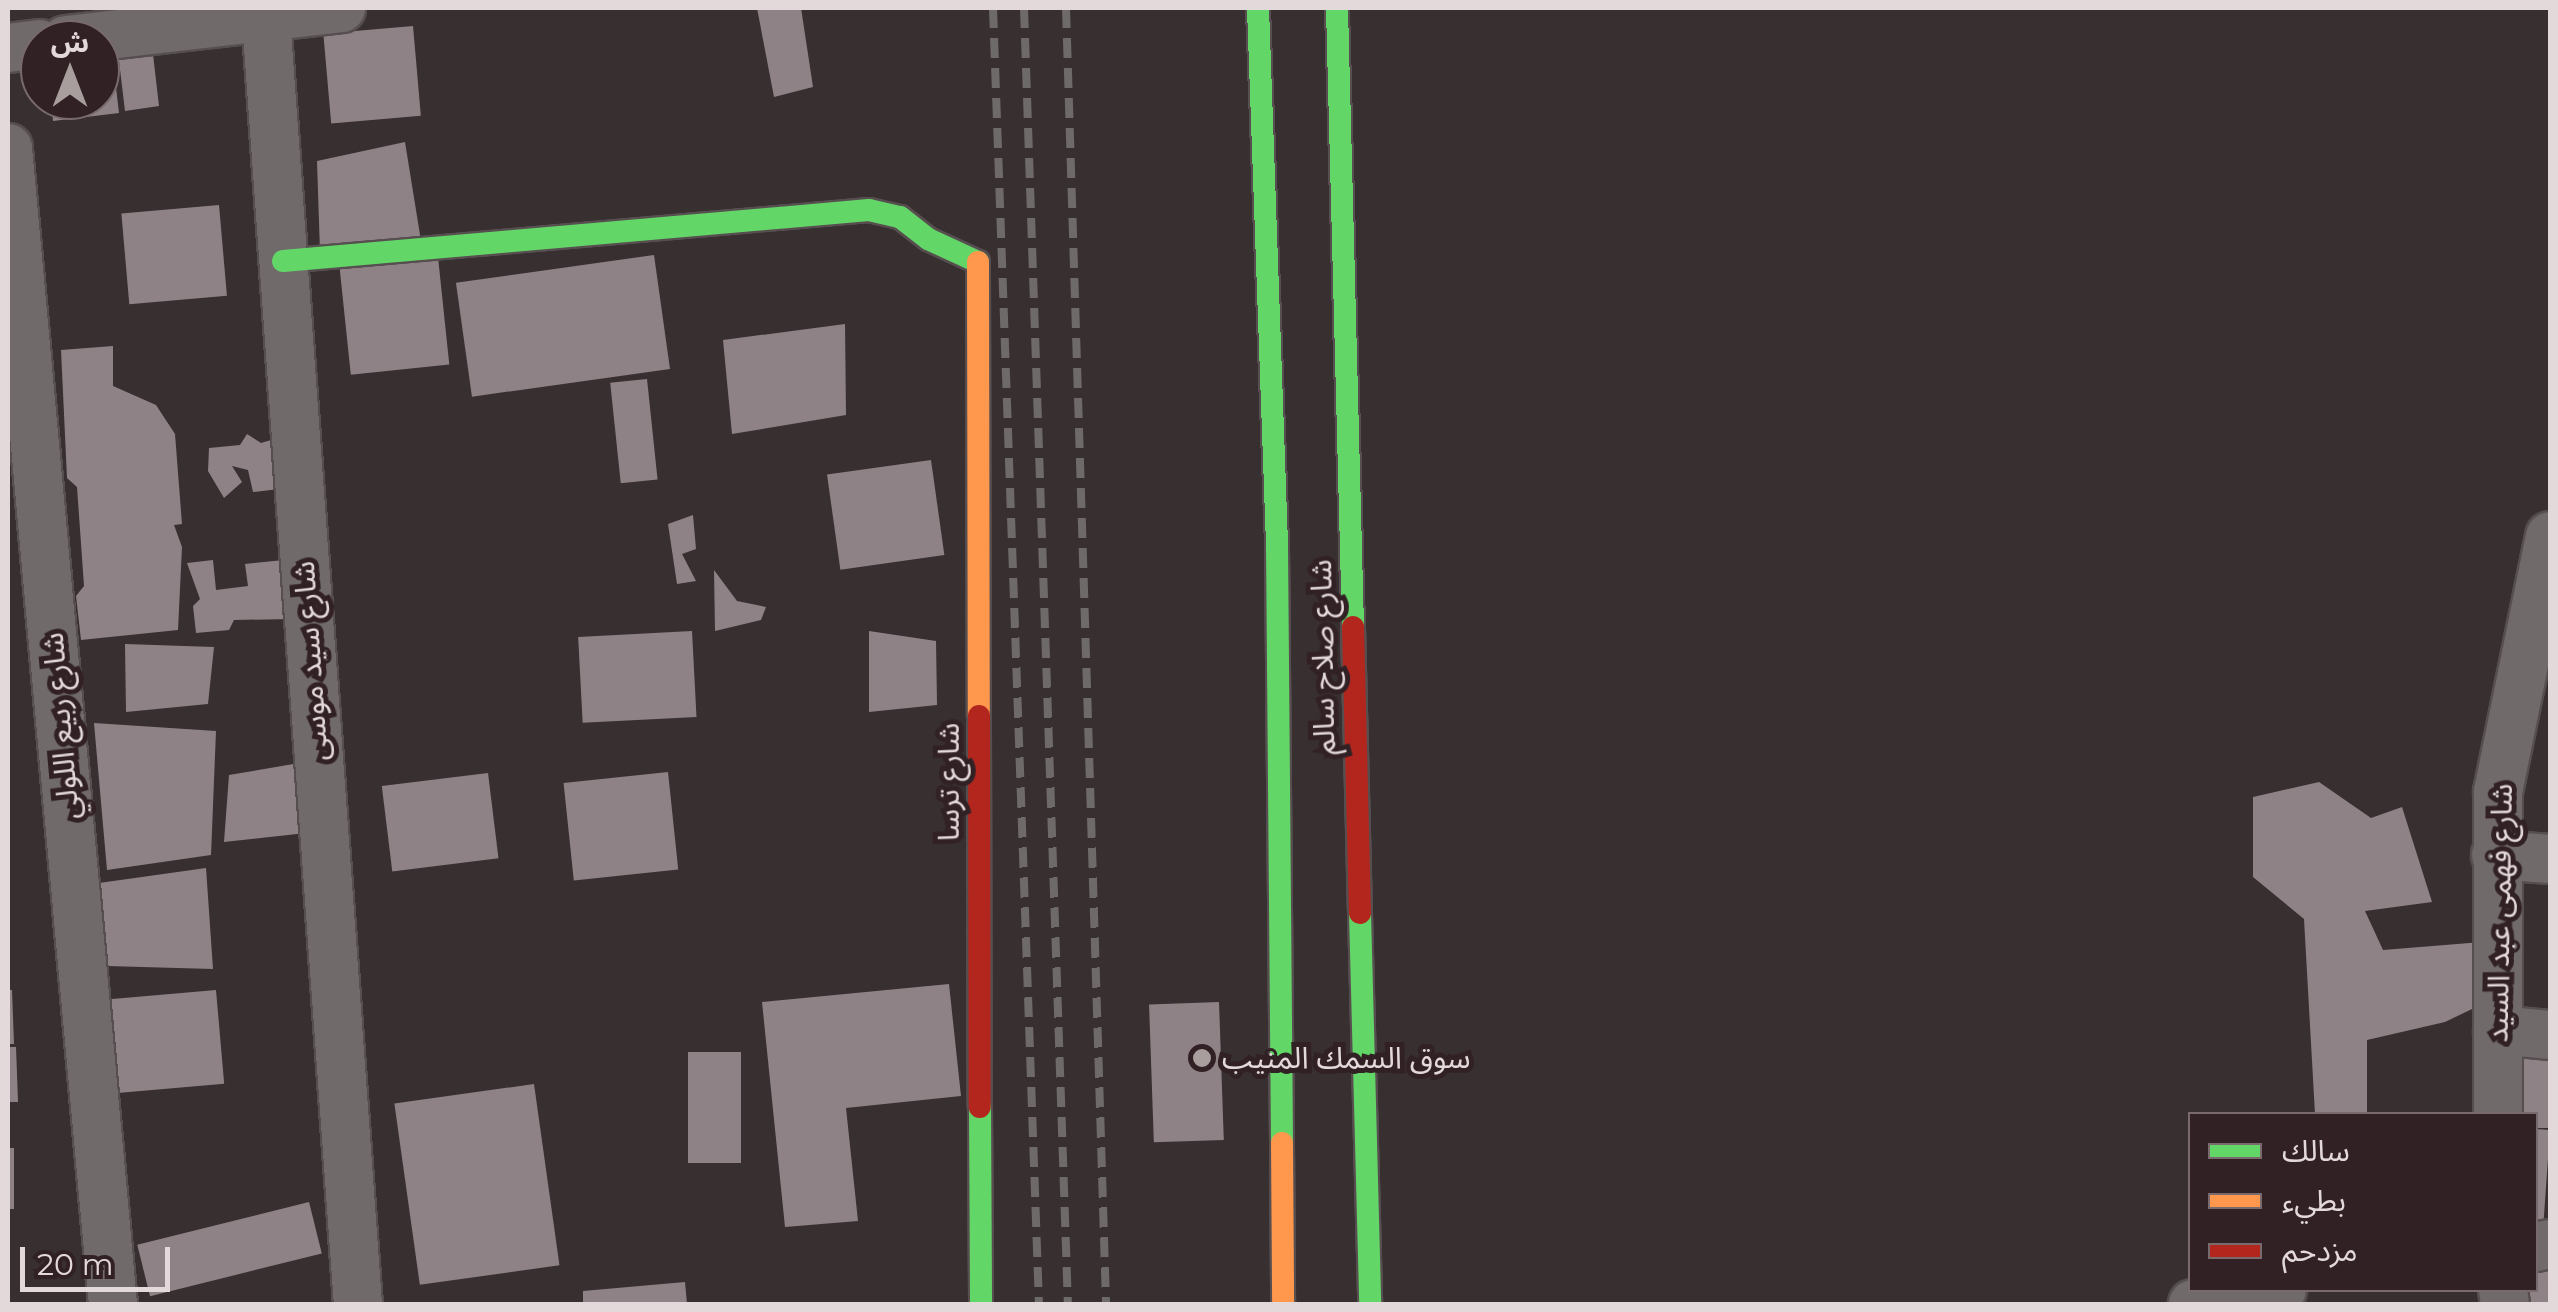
<!DOCTYPE html>
<html>
<head>
<meta charset="utf-8">
<style>
  body { margin:0 }
  #map { position:relative; width:2558px; height:1312px; overflow:hidden; background:#382f30; font-family:Montserrat,"Noto Sans Arabic",sans-serif }
  div>[style] { position:absolute }
  .building>* { inset:0; background:#8f8286; transform-origin:0 0 }
  .roads { filter:drop-shadow(2px 0 #564e4f) drop-shadow(-2px 0 #564e4f) drop-shadow(0 2px #564e4f) drop-shadow(0 -2px #564e4f) }
  .street>* { height:48px; margin:-24px; padding:0 24px; transform-origin:24px; border-radius:24px; background:#706a6b }
  .fast>* { height:22px; margin:-11px; padding:0 11px; transform-origin:11px; border-radius:11px; background:#63d668 }
  .slow>* { height:22px; margin:-11px; padding:0 11px; transform-origin:11px; border-radius:11px; background:#ff974d }
  .jam>* { height:22px; margin:-11px; padding:0 11px; transform-origin:11px; border-radius:11px; background:#b3261e }
  .rail>* { height:8px; margin-top:-4px; transform-origin:0; background:repeating-linear-gradient(90deg,#6f6a6a 0 20px,transparent 0 30px) }
  .dots>* { width:28px; height:28px; translate:-50% -50%; box-sizing:border-box; border:5px solid #312124; border-radius:50% }
  span { translate:-50% -50%; white-space:nowrap; text-align:center; line-height:1.15; -webkit-text-stroke:10px #312124; paint-order:stroke }
  .street-label { font-size:30px; color:#e4d9da }
  .poi-label { font-size:30px; color:#e4d9da }
  .left { translate:0 -50%; text-align:left }
  .frame { position:absolute; inset:0; border:10px solid #e4d9da; pointer-events:none }
  .legend { position:absolute; left:2188px; top:1112px; width:350px; height:180px; box-sizing:border-box; background:#312124; border:2px solid #796b6d; margin:0; padding:12px 18px; list-style:none; font-size:30px; color:#e4d9da }
  .legend li { display:flex; align-items:center; gap:20px; height:50px }
  .legend b { width:50px; border:2px solid #796b6d }
  .north { position:absolute; left:20px; top:20px; width:100px; height:100px; box-sizing:border-box; background:#312124; border:2px solid #796b6d; border-radius:50%; rotate:0deg; font-size:28px; font-weight:700; line-height:40px; text-align:center; color:#e4d9da }
  .north::after { content:''; display:block; margin:auto; width:35px; height:45px; background:#a89e9e; clip-path:polygon(50% 0,100% 100%,50% 72%,0 100%) }
  .scale { position:absolute; left:20px; top:1247px; width:150px; height:45px; box-sizing:border-box; border:5px solid #e4d9da; border-top:0; padding-left:12px; font-size:30px; line-height:35px; white-space:nowrap; color:#e4d9da; -webkit-text-stroke:8px #312124; paint-order:stroke }
</style>
</head>
<body>
<div id="map">
  <div class="building">
    <div style="clip-path:polygon(757px 8px,801px 8px,813px 87px,774px 97px)"></div>
    <div style="left:413px;top:26px;width:90px;height:90px;rotate:85deg"></div>
    <div style="clip-path:polygon(151px 37px,159px 106px,125px 111px,119px 61px,100px 63px,100px 43px)"></div>
    <div style="clip-path:polygon(115px 79px,119px 113px,53px 121px,51px 100px,100px 100px,100px 80px)"></div>
    <div style="clip-path:polygon(405px 142px,421px 241px,320px 252px,317px 161px)"></div>
    <div style="left:219px;top:205px;width:91px;height:98px;rotate:85deg"></div>
    <div style="left:654px;top:255px;width:115px;height:200px;rotate:82deg"></div>
    <div style="left:438px;top:257px;width:108px;height:99px;rotate:84deg"></div>
    <div style="clip-path:polygon(845px 324px,846px 415px,732px 434px,723px 340px)"></div>
    <div style="clip-path:polygon(113px 346px,113px 386px,156px 405px,175px 434px,182px 524px,174px 525px,182px 547px,178px 630px,81px 640px,76px 596px,84px 586px,77px 487px,67px 478px,61px 350px)"></div>
    <div style="left:647px;top:379px;width:101px;height:37px;rotate:84deg"></div>
    <div style="clip-path:polygon(247px 434px,261px 443px,278px 438px,279px 489px,253px 492px,248px 470px,232px 466px,242px 482px,224px 498px,208px 471px,209px 448px,240px 445px)"></div>
    <div style="left:931px;top:460px;width:96px;height:105px;rotate:82deg"></div>
    <div style="clip-path:polygon(693px 515px,696px 549px,682px 554px,696px 581px,677px 584px,668px 524px)"></div>
    <div style="clip-path:polygon(213px 560px,216px 590px,248px 586px,245px 564px,284px 560px,291px 619px,234px 620px,229px 630px,196px 633px,193px 606px,200px 599px,187px 563px)"></div>
    <div style="clip-path:polygon(714px 570px,737px 601px,766px 607px,761px 620px,715px 631px)"></div>
    <div style="left:692px;top:631px;width:86px;height:114px;rotate:87deg"></div>
    <div style="clip-path:polygon(869px 631px,936px 641px,937px 705px,869px 712px)"></div>
    <div style="clip-path:polygon(125px 644px,214px 647px,208px 704px,126px 712px)"></div>
    <div style="clip-path:polygon(94px 723px,216px 731px,211px 855px,107px 870px)"></div>
    <div style="clip-path:polygon(305px 762px,306px 833px,224px 842px,229px 775px)"></div>
    <div style="left:668px;top:772px;width:98px;height:105px;rotate:84deg"></div>
    <div style="left:488px;top:773px;width:86px;height:107px;rotate:83deg"></div>
    <div style="clip-path:polygon(2319px 782px,2371px 818px,2402px 807px,2432px 902px,2365px 911px,2383px 950px,2482px 942px,2497px 997px,2445px 1022px,2367px 1040px,2367px 1114px,2315px 1114px,2304px 919px,2253px 877px,2253px 797px)"></div>
    <div style="clip-path:polygon(206px 868px,213px 969px,107px 966px,99px 883px)"></div>
    <div style="clip-path:polygon(949px 984px,961px 1096px,846px 1108px,858px 1221px,785px 1227px,762px 1002px)"></div>
    <div style="clip-path:polygon(8px 990px,12px 990px,14px 1044px,8px 1044px)"></div>
    <div style="left:216px;top:990px;width:94px;height:107px;rotate:85deg"></div>
    <div style="left:1219px;top:1002px;width:138px;height:70px;rotate:88deg"></div>
    <div style="clip-path:polygon(2550px 1042px,2550px 1128px,2536px 1128px,2536px 1114px,2522px 1114px,2519px 1043px)"></div>
    <div style="clip-path:polygon(8px 1047px,16px 1047px,18px 1102px,8px 1102px)"></div>
    <div style="left:688px;top:1052px;width:53px;height:111px"></div>
    <div style="left:534px;top:1084px;width:183px;height:141px;rotate:82deg"></div>
    <div style="left:2536px;top:1129px;width:14px;height:96px;rotate:4deg"></div>
    <div style="left:8px;top:1148px;width:6px;height:61px"></div>
    <div style="left:309px;top:1202px;width:53px;height:177px;rotate:76deg"></div>
    <div style="clip-path:polygon(2550px 1249px,2550px 1304px,2523px 1304px,2520px 1290px,2536px 1290px,2536px 1251px)"></div>
    <div style="clip-path:polygon(685px 1282px,687px 1304px,583px 1304px,583px 1291px)"></div>
  </div>
  <div class="roads">
    <div class="street">
      <div style="left:266px;top:18px;width:1289px;rotate:85.91deg"></div>
      <div style="left:66px;top:40px;width:277px;rotate:-6.6deg"></div>
      <div style="left:8px;top:48px;width:32px;rotate:-7deg"></div>
      <div style="left:8px;top:148px;width:1161px;rotate:84.81deg"></div>
      <div style="left:2496px;top:855px;width:54px;rotate:4.2deg"></div>
      <div style="left:2498px;top:1030px;width:52px;rotate:5.5deg"></div>
      <div style="left:2498px;top:1114px;width:322px;rotate:-90deg"></div>
      <div style="left:2498px;top:792px;width:261px;rotate:-78.5deg"></div>
      <div style="left:2536px;top:1247px;width:14px;rotate:-12deg"></div>
      <div style="left:2503px;top:1290px;width:14px;rotate:82deg"></div>
      <div style="left:2193px;top:1304px;width:90px;rotate:-8.9deg"></div>
    </div>
    <div class="fast">
      <div style="left:1258px;top:8px;width:537px;rotate:87.97deg"></div>
      <div style="left:1277px;top:545px;width:598px;rotate:89.52deg"></div>
      <div style="left:1337px;top:8px;width:619px;rotate:88.52deg"></div>
      <div style="left:283px;top:261px;width:588px;rotate:-4.97deg"></div>
      <div style="left:869px;top:210px;width:32px;rotate:13deg"></div>
      <div style="left:900px;top:217px;width:36px;rotate:38deg"></div>
      <div style="left:928px;top:239px;width:55px;rotate:24.7deg"></div>
      <div style="left:1360px;top:913px;width:391px;rotate:88.5deg"></div>
      <div style="left:980px;top:1107px;width:197px;rotate:89.7deg"></div>
    </div>
    <div class="slow">
      <div style="left:978px;top:262px;width:454px;rotate:89.9deg"></div>
      <div style="left:1282px;top:1143px;width:161px;rotate:89.6deg"></div>
    </div>
    <div class="jam">
      <div style="left:1353px;top:627px;width:286px;rotate:88.6deg"></div>
      <div style="left:979px;top:716px;width:391px;rotate:89.9deg"></div>
    </div>
  </div>
  <div class="rail">
    <div style="left:993px;top:8px;width:1297px;rotate:87.97deg"></div>
    <div style="left:1024px;top:8px;width:1297px;rotate:88.06deg"></div>
    <div style="left:1066px;top:8px;width:1297px;rotate:88.23deg"></div>
  </div>
  <div class="dots">
    <div style="left:1202px;top:1058px;background:#a89e9e"></div>
  </div>
  <div class="street-label">
    <span style="left:1323px;top:657px;rotate:-91deg">شارع صلاح سالم</span>
    <span style="left:311px;top:661px;rotate:-94deg">شارع سيد موسى</span>
    <span style="left:61px;top:726px;rotate:-95deg">شارع ربيع اللولي</span>
    <span style="left:949px;top:782px;rotate:-90deg">شارع ترسا</span>
    <span style="left:2500px;top:913px;rotate:-89deg">شارع فهمى عبد السيد</span>
  </div>
  <div class="poi-label">
    <span class="left" style="left:1222px;top:1058px">سوق السمك المنيب</span>
  </div>
  <div class="frame"></div>
  <ul class="legend">
  <li><b style="height:12px;background:#63d668"></b>سالك</li>
  <li><b style="height:12px;background:#ff974d"></b>بطيء</li>
  <li><b style="height:12px;background:#b3261e"></b>مزدحم</li>
  </ul>
  <div class="north">ش</div>
  <div class="scale">20 m</div>
</div>
</body>
</html>
